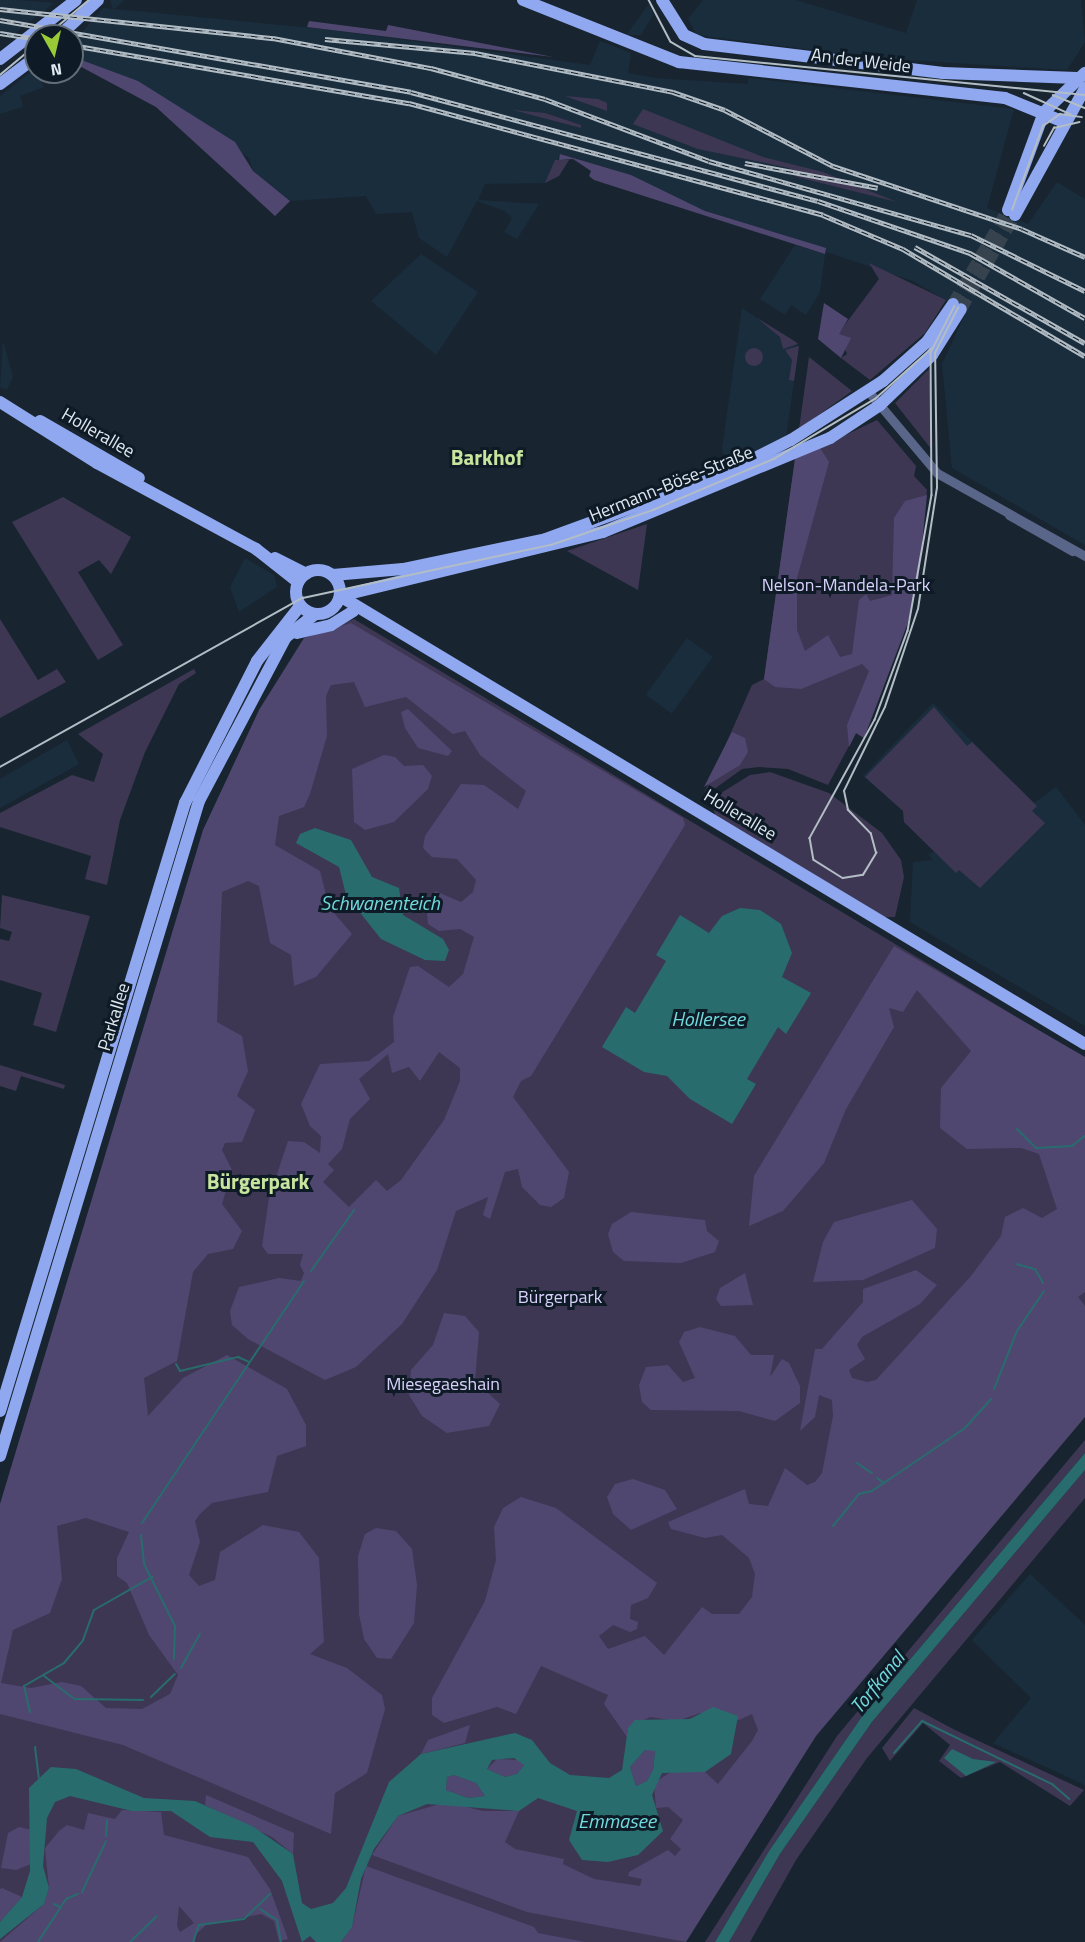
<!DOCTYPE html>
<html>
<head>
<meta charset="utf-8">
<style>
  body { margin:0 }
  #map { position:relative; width:1085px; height:1942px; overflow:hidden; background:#182530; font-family:"Titillium Web",sans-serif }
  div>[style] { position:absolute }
  .built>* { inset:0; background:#1a2d3d; transform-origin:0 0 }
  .green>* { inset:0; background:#3d3753 }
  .round { border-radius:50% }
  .forest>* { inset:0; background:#504770 }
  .water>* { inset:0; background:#286c6e }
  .stream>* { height:2px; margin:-1px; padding:0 1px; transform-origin:1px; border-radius:1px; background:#286c6e }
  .major-tunnel>* { height:12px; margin-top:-6px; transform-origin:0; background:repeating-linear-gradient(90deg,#36424d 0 12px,transparent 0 18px) }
  .minor>* { height:9px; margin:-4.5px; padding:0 4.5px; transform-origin:4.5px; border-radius:4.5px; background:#5a6689 }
  .major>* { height:12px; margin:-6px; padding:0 6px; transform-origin:6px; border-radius:6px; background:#90a8f0 }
  .major>.ring { margin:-6px; padding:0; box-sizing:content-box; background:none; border:12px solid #90a8f0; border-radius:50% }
  .tram>* { height:1.5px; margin:-0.75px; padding:0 0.75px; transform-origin:0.75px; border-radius:0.75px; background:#b3bdc5 }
  .rail>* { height:4.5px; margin-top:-2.25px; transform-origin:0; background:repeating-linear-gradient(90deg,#0e1b26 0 7px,#b3bdc5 0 14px); box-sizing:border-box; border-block:2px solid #b3bdc5 }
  span { translate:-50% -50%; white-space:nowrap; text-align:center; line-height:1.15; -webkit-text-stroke:6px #0e1b26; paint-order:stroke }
  .street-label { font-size:18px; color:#e0e9f1 }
  .park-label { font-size:18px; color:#d9d1fc }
  .water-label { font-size:20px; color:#71dadd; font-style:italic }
  .quarter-label { font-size:21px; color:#c7e59d; font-weight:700 }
  .north { position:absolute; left:24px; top:24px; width:60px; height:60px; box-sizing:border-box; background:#0e1b26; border:2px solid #626d77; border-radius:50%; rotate:172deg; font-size:16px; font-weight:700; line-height:24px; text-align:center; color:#e0e9f1 }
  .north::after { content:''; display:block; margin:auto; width:21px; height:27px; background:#99cb36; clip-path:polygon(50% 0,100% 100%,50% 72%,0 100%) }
</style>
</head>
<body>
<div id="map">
  <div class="built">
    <div style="clip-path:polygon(0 0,17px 0,54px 3px,9px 38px,0 36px)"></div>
    <div style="clip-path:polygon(110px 0,125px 0,114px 9px,323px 29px,590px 65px,600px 41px,631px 53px,628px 73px,656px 78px,747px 84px,749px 78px,1014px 109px,987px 208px,1028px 224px,1057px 182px,1085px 199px,1085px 545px,952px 468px,942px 364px,966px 312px,913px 281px,705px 211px,631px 175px,561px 154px,545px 183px,485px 184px,478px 200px,539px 204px,517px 239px,504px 232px,512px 218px,505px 211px,477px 201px,447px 257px,419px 238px,412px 212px,376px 214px,366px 196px,290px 201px,253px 171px,249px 158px,234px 147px,72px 55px,72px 44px,103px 8px,113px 9px)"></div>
    <div style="clip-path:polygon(703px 0,796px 0,906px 33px,917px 0,1081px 0,1085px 42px,1067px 70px,875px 58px,697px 35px,688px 19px)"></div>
    <div style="clip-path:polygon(649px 4px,653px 15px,641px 35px,626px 35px)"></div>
    <div style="clip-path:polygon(36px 68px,44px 87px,20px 96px,23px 107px,0 114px,0 96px)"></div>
    <div style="clip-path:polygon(795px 245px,825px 254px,820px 292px,806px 315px,791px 305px,785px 315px,760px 299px)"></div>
    <div style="clip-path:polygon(421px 254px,478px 292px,436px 355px,371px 301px)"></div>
    <div style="clip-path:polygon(742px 308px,799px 346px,786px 437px,726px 465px,722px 449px)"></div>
    <div style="clip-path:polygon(3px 341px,13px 377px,7px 390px,0 387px)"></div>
    <div style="clip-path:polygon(245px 558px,274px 575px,277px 587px,239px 612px,230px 587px)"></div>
    <div style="left:687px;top:638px;width:32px;height:70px;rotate:36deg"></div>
    <div style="clip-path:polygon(933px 703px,1034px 803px,1056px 787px,1085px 825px,1085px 1026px,910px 922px,913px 862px,933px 860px,928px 854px,935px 852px,904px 822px,903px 811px,863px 776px)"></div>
    <div style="clip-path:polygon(67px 740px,79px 764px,0 808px,0 779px)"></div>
    <div style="clip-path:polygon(1030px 1574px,1085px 1625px,1085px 1785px,993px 1743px,1031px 1698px,972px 1640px)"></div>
  </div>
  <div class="green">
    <div style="clip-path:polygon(565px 96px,598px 99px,607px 103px,607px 111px)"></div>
    <div style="clip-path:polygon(643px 109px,763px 157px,823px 172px,897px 202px,797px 177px,789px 168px,698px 149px,633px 124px)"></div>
    <div style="clip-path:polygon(513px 110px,545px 113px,581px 125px,581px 128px)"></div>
    <div style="clip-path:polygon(555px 160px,569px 160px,559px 176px,545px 183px)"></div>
    <div style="clip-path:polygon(869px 263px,946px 300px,925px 333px,870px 380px,841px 358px,847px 354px,838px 334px,879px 279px)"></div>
    <div style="clip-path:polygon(757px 318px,796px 342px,798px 344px,783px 349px,780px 337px)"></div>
    <div style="clip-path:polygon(799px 346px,794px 381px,789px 380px,792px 360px,785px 350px)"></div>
    <div class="round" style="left:745px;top:348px;width:18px;height:18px"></div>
    <div style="clip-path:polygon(809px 357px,852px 391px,799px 429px)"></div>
    <div style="clip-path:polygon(929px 369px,932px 421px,932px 450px,895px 403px)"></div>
    <div style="clip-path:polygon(877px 420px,916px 466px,914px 476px,927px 490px,918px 582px,907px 625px,864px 738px,856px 733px,828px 785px,788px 769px,759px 767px,742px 769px,702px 798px,752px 685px,764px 679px,795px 459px)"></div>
    <div style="clip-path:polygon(63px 497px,131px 537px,111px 574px,99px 560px,78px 572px,123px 645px,98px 660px,12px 522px)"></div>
    <div style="clip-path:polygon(647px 524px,638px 590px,567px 551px)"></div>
    <div style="clip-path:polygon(0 619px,38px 680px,57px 669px,66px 682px,0 718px)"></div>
    <div style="clip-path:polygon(354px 619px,1085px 1058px,1085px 1415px,815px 1736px,684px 1942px,0 1942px,0 1505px,306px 640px)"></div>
    <div style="clip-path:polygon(194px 669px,196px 673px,179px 684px,145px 752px,120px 820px,107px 885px,85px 879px,91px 856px,0 827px,0 813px,72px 775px,94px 782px,103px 754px,78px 734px)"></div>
    <div style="clip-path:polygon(934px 707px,967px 746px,972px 742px,1037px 806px,1032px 811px,1045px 823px,980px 888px,959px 870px,956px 873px,904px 822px,903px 811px,865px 777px)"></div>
    <div style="clip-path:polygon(770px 772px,829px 793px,882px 833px,901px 860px,904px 877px,895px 917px,884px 917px,715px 815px,713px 803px,721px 793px,750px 775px)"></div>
    <div style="clip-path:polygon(2px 895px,90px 916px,56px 1032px,33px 1025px,42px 993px,0 980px,0 939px,9px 941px,12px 932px,0 928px)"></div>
    <div style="clip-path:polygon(0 1065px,65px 1085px,64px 1089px,21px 1076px,16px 1091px,0 1086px)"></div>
    <div style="clip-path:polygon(1085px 1440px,1085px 1453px,863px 1715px,769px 1851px,715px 1942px,705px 1942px,837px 1736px)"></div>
    <div style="clip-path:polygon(1085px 1470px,1085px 1498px,867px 1758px,796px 1860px,750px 1942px,729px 1942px,780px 1854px,872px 1722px)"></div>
    <div style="clip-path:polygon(914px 1708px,955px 1730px,1084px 1790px,1070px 1806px,1000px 1762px,961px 1778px,939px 1761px,950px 1745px,923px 1723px,890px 1761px,882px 1748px)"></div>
  </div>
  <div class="forest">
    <div style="clip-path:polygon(309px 21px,386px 31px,388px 25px,553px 57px,307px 27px)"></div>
    <div style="clip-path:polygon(72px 49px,84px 61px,138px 81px,235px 142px,253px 171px,290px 201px,275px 216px,156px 107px,72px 62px)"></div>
    <div style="clip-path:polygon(560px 154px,631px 175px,705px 211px,826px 248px,825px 254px,594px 180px,589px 176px,591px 171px,573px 159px,559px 160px)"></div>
    <div style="clip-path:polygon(824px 303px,848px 319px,839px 334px,851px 338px,841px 358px,818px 339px)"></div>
    <div style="clip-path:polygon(820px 448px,829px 462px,797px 578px,797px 630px,805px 651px,828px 635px,840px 657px,852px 654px,859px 600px,866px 594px,870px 601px,892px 595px,894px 518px,905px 501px,927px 495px,918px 582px,907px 625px,864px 738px,856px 733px,849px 747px,847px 725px,869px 671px,862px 664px,801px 689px,775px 687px,764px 679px,795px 459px)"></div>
    <div style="clip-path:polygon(evenodd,351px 623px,683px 818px,685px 825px,531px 1076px,521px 1081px,513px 1097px,569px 1172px,564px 1198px,551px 1207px,540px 1205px,522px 1187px,518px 1169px,505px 1172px,490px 1219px,483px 1215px,488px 1197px,456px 1211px,437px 1270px,402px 1324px,356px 1367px,325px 1380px,248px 1339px,232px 1325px,230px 1311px,239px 1287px,279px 1278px,301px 1281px,304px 1273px,300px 1265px,303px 1254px,268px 1254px,262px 1246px,269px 1198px,288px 1141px,304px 1142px,320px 1153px,321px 1136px,310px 1126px,301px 1104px,320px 1064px,369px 1061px,394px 1042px,393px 1017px,410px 967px,418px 966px,449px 987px,463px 974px,474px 937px,460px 929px,439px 931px,428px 924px,427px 914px,435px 891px,461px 902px,473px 892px,476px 880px,457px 859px,432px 857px,423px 848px,425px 836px,461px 784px,484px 785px,518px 809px,526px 791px,480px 755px,465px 731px,453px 734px,406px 697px,365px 707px,354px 682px,331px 685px,326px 696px,327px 736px,310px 794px,304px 807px,279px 816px,275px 845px,320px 871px,329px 907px,352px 934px,316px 977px,294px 986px,291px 955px,270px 943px,259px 886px,248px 881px,222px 892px,217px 1022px,242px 1036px,248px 1071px,237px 1096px,255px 1110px,242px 1142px,225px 1143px,222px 1150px,232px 1170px,222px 1204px,242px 1231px,233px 1249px,208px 1254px,193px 1272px,177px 1361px,144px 1378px,148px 1416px,183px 1378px,227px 1355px,287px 1389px,306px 1425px,306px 1446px,277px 1456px,268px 1492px,212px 1503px,200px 1514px,195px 1521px,200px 1542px,189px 1575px,199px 1586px,215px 1580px,220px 1552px,263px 1525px,299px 1532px,319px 1558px,324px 1642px,310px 1654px,347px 1668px,382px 1695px,385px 1709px,367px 1773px,335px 1793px,331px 1834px,123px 1745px,0 1714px,0 1504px,203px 830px,259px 710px,304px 638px,351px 623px,439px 1052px,460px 1068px,460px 1081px,444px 1120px,401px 1180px,387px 1191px,376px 1180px,349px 1207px,323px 1182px,334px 1170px,328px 1164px,342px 1149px,350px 1119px,370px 1099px,359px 1079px,388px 1054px,392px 1073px,409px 1067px,420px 1081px,439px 1052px,351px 623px,86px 1518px,129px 1532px,117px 1558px,117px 1576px,127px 1583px,149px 1635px,178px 1675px,170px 1694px,142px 1709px,106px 1708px,81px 1686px,62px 1682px,31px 1688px,1px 1683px,13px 1630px,50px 1613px,62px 1579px,57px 1526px,86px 1518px)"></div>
    <div style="clip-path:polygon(408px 709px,452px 751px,448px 756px,418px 748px,405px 728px,401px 712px)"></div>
    <div style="clip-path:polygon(732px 732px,745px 738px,748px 752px,740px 765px,704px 787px)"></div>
    <div style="clip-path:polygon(384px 755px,395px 757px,404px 766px,423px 765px,432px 776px,428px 789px,394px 822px,365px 830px,354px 822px,352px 769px)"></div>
    <div style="clip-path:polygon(894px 946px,1085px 1057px,1085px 1292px,1078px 1297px,1085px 1306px,1085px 1417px,816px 1736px,686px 1942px,527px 1912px,372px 1855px,398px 1816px,447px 1802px,483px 1811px,519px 1811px,505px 1842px,515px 1849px,564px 1859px,563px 1864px,594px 1879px,640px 1886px,642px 1879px,628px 1876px,629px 1872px,668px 1850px,675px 1856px,681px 1849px,670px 1839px,683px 1820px,668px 1807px,656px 1808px,654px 1783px,674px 1770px,705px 1772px,718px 1784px,752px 1741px,758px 1730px,752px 1714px,739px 1720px,700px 1713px,677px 1721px,650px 1717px,628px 1728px,627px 1737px,604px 1704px,608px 1695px,541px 1666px,516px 1714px,497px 1707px,444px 1723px,432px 1715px,432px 1698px,485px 1601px,496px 1560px,494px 1527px,503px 1508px,521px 1497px,556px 1508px,657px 1583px,648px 1598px,631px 1605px,630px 1619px,638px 1622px,637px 1629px,630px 1632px,613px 1625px,599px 1636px,608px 1649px,645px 1636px,664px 1655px,702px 1607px,712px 1614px,739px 1614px,752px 1597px,755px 1574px,749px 1558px,722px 1535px,705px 1538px,671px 1529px,668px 1522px,745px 1489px,749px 1504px,768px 1506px,785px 1468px,807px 1485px,815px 1482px,822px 1473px,833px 1416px,832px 1400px,819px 1395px,815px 1417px,800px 1431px,815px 1349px,822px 1349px,863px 1302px,863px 1289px,916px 1270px,937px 1285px,920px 1304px,862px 1337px,857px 1345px,865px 1359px,849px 1370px,852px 1378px,867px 1382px,876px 1380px,971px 1276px,1001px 1236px,1005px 1217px,1023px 1208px,1042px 1218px,1057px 1209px,1039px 1154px,1021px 1148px,967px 1149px,940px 1128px,941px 1088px,971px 1051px,917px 990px,903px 1012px,889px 1008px,894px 1027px,846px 1109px,824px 1163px,783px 1211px,749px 1226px,754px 1176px)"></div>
    <div style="clip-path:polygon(912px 1200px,937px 1229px,935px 1248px,863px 1280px,813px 1282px,823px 1242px,834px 1222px)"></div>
    <div style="clip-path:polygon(631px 1212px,705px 1220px,707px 1231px,719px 1241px,715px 1252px,681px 1263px,624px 1261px,613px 1252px,608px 1234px,612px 1224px)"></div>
    <div style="clip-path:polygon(745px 1273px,753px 1305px,721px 1306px,716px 1299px,720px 1288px)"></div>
    <div style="clip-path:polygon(444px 1313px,465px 1316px,479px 1332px,475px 1381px,500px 1404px,489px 1426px,447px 1433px,422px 1416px,409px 1395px,411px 1370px,433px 1345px)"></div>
    <div style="clip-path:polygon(700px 1327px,735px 1336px,751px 1355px,774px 1355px,770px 1377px,782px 1359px,789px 1363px,800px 1386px,800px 1403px,775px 1421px,739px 1411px,651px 1410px,642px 1402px,639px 1385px,646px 1367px,668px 1365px,683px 1382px,695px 1378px,679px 1342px,684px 1332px)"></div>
    <div style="clip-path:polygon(633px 1479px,665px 1490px,677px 1509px,631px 1530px,613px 1514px,607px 1497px,615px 1484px)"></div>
    <div style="clip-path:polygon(376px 1528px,396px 1531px,412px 1549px,417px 1585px,414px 1623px,391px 1659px,377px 1658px,364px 1639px,359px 1614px,358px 1556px,365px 1534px)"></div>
    <div style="clip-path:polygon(470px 1725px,465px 1743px,421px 1754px,428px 1740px)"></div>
    <div style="clip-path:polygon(645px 1750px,655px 1750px,653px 1770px,647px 1781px,636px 1786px,630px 1767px)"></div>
    <div style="clip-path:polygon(497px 1759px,521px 1760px,524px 1765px,517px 1774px,505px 1777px,487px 1769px)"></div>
    <div style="clip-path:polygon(454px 1775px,476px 1783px,485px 1796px,468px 1798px,446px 1790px,447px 1777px)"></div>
    <div style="clip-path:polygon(206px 1795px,294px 1833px,293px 1854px,272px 1837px,205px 1805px)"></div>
    <div style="clip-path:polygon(evenodd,122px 1810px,161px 1812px,164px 1835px,248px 1857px,270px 1889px,288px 1939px,279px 1941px,274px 1921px,261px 1914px,206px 1925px,194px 1936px,195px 1942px,0 1942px,44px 1904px,49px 1888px,45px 1848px,59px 1831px,67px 1825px,84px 1830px,88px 1813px,115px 1819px,122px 1810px,179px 1906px,194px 1923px,180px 1932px,177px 1926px,179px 1906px)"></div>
    <div style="clip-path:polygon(19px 1827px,32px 1830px,31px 1864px,16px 1870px,1px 1868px,8px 1833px)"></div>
    <div style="clip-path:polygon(366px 1866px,534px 1927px,538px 1933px,585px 1942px,341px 1942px,352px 1927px)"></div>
    <div style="clip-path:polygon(2px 1888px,22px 1897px,0 1922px,0 1889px)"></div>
  </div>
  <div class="water">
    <div style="clip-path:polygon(315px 828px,351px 840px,372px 877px,399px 888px,403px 915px,443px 939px,449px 950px,445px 961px,425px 960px,381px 939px,346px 895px,339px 867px,296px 843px,300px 834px)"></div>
    <div style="clip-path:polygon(740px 908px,760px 910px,781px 924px,792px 953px,782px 977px,811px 993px,786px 1034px,778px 1027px,747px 1079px,756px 1084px,732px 1124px,690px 1099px,667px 1076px,644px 1072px,602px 1047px,626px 1007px,635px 1013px,666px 961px,656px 955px,680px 915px,709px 933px,722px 916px)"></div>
    <div style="clip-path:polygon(1085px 1453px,1085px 1470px,872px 1722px,780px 1854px,729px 1942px,715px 1942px,769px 1851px,863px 1715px)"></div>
    <div style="clip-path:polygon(evenodd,713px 1707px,738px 1716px,731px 1754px,705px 1772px,662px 1773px,652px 1795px,663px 1831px,638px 1855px,608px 1862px,582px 1860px,569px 1840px,577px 1811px,538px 1798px,519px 1811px,427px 1804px,398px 1816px,374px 1849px,361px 1879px,352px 1927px,341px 1942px,316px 1942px,310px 1936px,302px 1942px,282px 1881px,253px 1842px,210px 1837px,171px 1811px,132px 1811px,70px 1796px,55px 1802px,47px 1818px,43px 1866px,49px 1888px,44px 1904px,0 1939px,0 1922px,22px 1897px,30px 1871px,29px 1788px,51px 1767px,76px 1769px,144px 1798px,195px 1801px,252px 1826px,293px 1854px,302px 1903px,311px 1909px,333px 1903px,346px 1888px,389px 1782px,421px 1754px,515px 1733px,532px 1740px,550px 1763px,570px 1775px,609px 1778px,622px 1770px,628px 1728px,635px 1720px,690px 1719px,713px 1707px,645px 1750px,655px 1751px,653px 1770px,647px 1781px,636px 1786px,630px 1767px,645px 1750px,713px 1707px,514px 1758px,524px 1765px,517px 1774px,505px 1777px,487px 1769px,492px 1760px,514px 1758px,713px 1707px,454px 1775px,476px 1783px,485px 1796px,468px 1798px,446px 1790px,447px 1777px,454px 1775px)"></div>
    <div style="clip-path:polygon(952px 1749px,973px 1759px,996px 1762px,966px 1776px,944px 1758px)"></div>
  </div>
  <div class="stream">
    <div style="left:1017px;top:1129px;width:27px;rotate:45deg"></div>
    <div style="left:1036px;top:1148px;width:36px;rotate:-3deg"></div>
    <div style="left:1072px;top:1146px;width:16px;rotate:-38deg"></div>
    <div style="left:1016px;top:1264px;width:20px;rotate:15deg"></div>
    <div style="left:1035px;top:1269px;width:16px;rotate:60deg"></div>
    <div style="left:311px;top:1271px;width:75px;rotate:-54.8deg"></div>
    <div style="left:176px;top:1364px;width:8px;rotate:60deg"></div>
    <div style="left:180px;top:1371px;width:60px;rotate:-13.6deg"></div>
    <div style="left:238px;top:1357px;width:12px;rotate:24deg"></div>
    <div style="left:994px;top:1389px;width:62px;rotate:-68.4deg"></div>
    <div style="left:1017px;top:1331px;width:48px;rotate:-56deg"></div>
    <div style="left:857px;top:1463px;width:18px;rotate:34deg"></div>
    <div style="left:877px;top:1478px;width:9px;rotate:36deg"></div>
    <div style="left:142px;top:1523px;width:291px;rotate:-56.2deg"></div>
    <div style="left:833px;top:1526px;width:41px;rotate:-50.9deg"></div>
    <div style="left:859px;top:1494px;width:13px;rotate:-13deg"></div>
    <div style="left:872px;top:1491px;width:112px;rotate:-34.1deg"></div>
    <div style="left:965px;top:1428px;width:39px;rotate:-48deg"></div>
    <div style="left:141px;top:1535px;width:29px;rotate:84deg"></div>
    <div style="left:144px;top:1564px;width:69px;rotate:63.4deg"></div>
    <div style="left:175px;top:1626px;width:33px;rotate:92deg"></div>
    <div style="left:181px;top:1668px;width:39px;rotate:-61deg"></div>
    <div style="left:44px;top:1676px;width:39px;rotate:37deg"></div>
    <div style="left:75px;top:1699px;width:68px;rotate:0.8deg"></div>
    <div style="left:151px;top:1697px;width:33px;rotate:-44deg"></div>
    <div style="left:30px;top:1712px;width:27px;rotate:-103deg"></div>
    <div style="left:24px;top:1686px;width:46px;rotate:-29.9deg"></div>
    <div style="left:64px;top:1663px;width:30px;rotate:-50deg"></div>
    <div style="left:83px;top:1640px;width:32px;rotate:-70deg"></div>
    <div style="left:94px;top:1610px;width:67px;rotate:-29.6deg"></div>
    <div style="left:35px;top:1747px;width:31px;rotate:83deg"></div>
    <div style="left:894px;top:1753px;width:43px;rotate:-48.8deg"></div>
    <div style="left:922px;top:1721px;width:144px;rotate:25.9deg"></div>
    <div style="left:1052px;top:1784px;width:23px;rotate:41deg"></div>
    <div style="left:106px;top:1836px;width:16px;rotate:-86deg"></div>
    <div style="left:82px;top:1892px;width:56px;rotate:-64.8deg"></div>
    <div style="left:54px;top:1904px;width:7px;rotate:27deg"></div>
    <div style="left:260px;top:1909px;width:20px;rotate:33deg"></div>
    <div style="left:277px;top:1920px;width:22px;rotate:80deg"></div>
    <div style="left:38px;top:1942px;width:51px;rotate:-56.9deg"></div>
    <div style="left:66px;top:1899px;width:13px;rotate:-23deg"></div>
    <div style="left:130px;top:1942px;width:37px;rotate:-44deg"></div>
    <div style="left:193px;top:1942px;width:18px;rotate:-71deg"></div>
    <div style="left:199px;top:1925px;width:45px;rotate:-7.6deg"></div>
    <div style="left:244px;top:1919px;width:36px;rotate:-44deg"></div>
  </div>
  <div class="major-tunnel">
    <div style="left:953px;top:304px;width:109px;rotate:-59.7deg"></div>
    <div style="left:961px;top:309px;width:108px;rotate:-60.1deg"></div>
  </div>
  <div class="minor">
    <div style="left:868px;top:391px;width:107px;rotate:49.9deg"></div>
    <div style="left:937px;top:473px;width:170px;rotate:29.3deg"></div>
    <div style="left:1009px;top:515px;width:73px;rotate:29.7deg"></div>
  </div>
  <div class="major">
    <div style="left:523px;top:0;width:168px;rotate:21.7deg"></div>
    <div style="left:679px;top:62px;width:328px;rotate:6.3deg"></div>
    <div style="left:1005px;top:98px;width:64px;rotate:22.1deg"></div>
    <div style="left:662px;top:0;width:41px;rotate:57.8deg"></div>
    <div style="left:684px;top:35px;width:22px;rotate:24deg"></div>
    <div style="left:704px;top:44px;width:241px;rotate:6.9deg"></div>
    <div style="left:943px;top:73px;width:134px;rotate:2.1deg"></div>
    <div style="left:59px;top:36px;width:53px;rotate:-42.7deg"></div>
    <div style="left:0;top:59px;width:96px;rotate:-37.8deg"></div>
    <div style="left:0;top:84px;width:45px;rotate:-36.9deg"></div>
    <div style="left:1008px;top:210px;width:104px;rotate:-69.8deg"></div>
    <div style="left:1044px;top:112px;width:57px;rotate:-43.6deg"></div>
    <div style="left:1015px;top:215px;width:145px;rotate:-61.1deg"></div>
    <div style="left:0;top:402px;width:115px;rotate:32.2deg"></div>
    <div style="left:97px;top:463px;width:181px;rotate:28.4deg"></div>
    <div style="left:256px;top:549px;width:53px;rotate:38.2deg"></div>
    <div style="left:40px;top:421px;width:114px;rotate:29.9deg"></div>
    <div style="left:275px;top:558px;width:35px;rotate:27deg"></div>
    <div class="ring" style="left:296px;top:570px;width:32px;height:32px"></div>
    <div style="left:333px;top:575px;width:70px;rotate:-4.9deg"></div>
    <div style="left:403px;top:569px;width:146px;rotate:-11.8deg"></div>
    <div style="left:546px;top:539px;width:189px;rotate:-20.2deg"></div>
    <div style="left:723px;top:474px;width:76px;rotate:-26.6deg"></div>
    <div style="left:791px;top:440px;width:109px;rotate:-32.7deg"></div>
    <div style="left:883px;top:381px;width:59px;rotate:-41.6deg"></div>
    <div style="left:927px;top:342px;width:46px;rotate:-55.6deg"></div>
    <div style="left:340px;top:596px;width:869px;rotate:31.02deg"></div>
    <div style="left:340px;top:596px;width:271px;rotate:-13.7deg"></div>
    <div style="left:603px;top:532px;width:246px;rotate:-22.5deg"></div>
    <div style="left:830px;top:438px;width:60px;rotate:-33.4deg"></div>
    <div style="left:880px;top:405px;width:72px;rotate:-43.9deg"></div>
    <div style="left:932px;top:355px;width:54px;rotate:-57.8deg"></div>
    <div style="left:297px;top:633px;width:35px;rotate:-13deg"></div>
    <div style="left:331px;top:625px;width:26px;rotate:-32deg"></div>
    <div style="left:0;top:1411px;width:636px;rotate:-73.08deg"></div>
    <div style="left:185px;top:803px;width:159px;rotate:-63.1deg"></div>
    <div style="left:257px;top:661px;width:70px;rotate:-52deg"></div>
    <div style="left:0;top:1456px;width:685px;rotate:-73.1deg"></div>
    <div style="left:199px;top:801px;width:186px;rotate:-62.1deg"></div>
    <div style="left:286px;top:637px;width:36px;rotate:-38deg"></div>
  </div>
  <div class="tram">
    <div style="left:649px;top:0;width:47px;rotate:62.4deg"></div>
    <div style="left:671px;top:42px;width:28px;rotate:30deg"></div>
    <div style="left:695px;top:56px;width:392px;rotate:5.7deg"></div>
    <div style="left:46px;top:36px;width:56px;rotate:-39.9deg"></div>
    <div style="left:0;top:75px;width:47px;rotate:-39.8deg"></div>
    <div style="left:1024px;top:93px;width:51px;rotate:24.5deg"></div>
    <div style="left:1053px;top:95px;width:35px;rotate:22deg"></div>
    <div style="left:1044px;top:146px;width:21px;rotate:-61deg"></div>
    <div style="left:1054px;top:128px;width:26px;rotate:-13deg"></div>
    <div style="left:1012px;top:210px;width:90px;rotate:-69.7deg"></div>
    <div style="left:1043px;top:126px;width:21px;rotate:-35deg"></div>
    <div style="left:1060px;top:114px;width:22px;rotate:8deg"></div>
    <div style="left:955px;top:306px;width:53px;rotate:117.1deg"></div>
    <div style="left:931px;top:353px;width:142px;rotate:89.6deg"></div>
    <div style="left:932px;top:495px;width:138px;rotate:100deg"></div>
    <div style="left:908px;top:631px;width:95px;rotate:110.3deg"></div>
    <div style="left:875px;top:720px;width:135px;rotate:118.8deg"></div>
    <div style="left:810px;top:838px;width:22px;rotate:80deg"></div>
    <div style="left:814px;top:860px;width:34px;rotate:32deg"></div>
    <div style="left:843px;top:878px;width:20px;rotate:-9deg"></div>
    <div style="left:863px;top:875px;width:26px;rotate:-59deg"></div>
    <div style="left:876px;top:853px;width:20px;rotate:-105deg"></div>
    <div style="left:871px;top:834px;width:33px;rotate:-134deg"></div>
    <div style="left:848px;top:810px;width:19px;rotate:-102deg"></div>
    <div style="left:844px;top:791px;width:93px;rotate:-64deg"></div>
    <div style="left:885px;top:707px;width:103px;rotate:-71.4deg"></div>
    <div style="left:918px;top:609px;width:122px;rotate:-81.1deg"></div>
    <div style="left:937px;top:488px;width:135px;rotate:-90.8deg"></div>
    <div style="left:935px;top:353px;width:51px;rotate:-62.9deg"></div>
    <div style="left:0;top:767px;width:347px;rotate:-29.2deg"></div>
    <div style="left:303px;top:598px;width:254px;rotate:-12.1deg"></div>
    <div style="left:551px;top:545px;width:108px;rotate:-18.9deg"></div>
    <div style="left:653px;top:510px;width:131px;rotate:-22.9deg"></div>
    <div style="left:774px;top:459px;width:117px;rotate:-30.7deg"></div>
    <div style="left:875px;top:399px;width:76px;rotate:-41.8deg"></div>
  </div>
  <div class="rail">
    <div style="left:0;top:9px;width:275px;rotate:6.1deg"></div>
    <div style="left:273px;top:38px;width:161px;rotate:10.8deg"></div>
    <div style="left:431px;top:68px;width:118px;rotate:15.2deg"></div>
    <div style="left:545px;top:99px;width:175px;rotate:20.7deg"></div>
    <div style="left:709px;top:161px;width:272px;rotate:15.8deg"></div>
    <div style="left:971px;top:235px;width:127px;rotate:26.2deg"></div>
    <div style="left:0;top:20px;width:417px;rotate:9.9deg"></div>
    <div style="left:411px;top:92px;width:421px;rotate:15deg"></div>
    <div style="left:818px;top:201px;width:161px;rotate:18.9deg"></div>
    <div style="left:970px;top:253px;width:132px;rotate:29.5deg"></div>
    <div style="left:0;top:33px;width:36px;rotate:9deg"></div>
    <div style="left:325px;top:39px;width:151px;rotate:5.3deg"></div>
    <div style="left:475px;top:53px;width:202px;rotate:11.1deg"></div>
    <div style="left:673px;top:92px;width:55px;rotate:19.1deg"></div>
    <div style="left:725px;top:110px;width:122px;rotate:27.4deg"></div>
    <div style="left:833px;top:166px;width:199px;rotate:18.4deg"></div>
    <div style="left:1022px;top:229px;width:69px;rotate:24deg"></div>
    <div style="left:72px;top:45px;width:342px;rotate:9.8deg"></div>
    <div style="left:409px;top:103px;width:429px;rotate:15.1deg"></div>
    <div style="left:823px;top:215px;width:87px;rotate:23deg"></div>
    <div style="left:903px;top:249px;width:211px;rotate:30.5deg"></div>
    <div style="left:745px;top:163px;width:135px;rotate:10.6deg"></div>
    <div style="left:915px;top:247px;width:195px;rotate:29.5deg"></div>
  </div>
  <div class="street-label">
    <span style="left:861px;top:61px;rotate:7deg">An der Weide</span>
    <span style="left:98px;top:433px;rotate:30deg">Hollerallee</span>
    <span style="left:671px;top:484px;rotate:-22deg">Hermann-Böse-Straße</span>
    <span style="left:740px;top:815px;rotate:31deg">Hollerallee</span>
    <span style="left:114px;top:1017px;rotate:-73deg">Parkallee</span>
  </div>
  <div class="park-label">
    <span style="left:846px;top:585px">Nelson-Mandela-Park</span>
    <span style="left:560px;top:1297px">Bürgerpark</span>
    <span style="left:443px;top:1384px">Miesegaeshain</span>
  </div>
  <div class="water-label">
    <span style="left:380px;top:902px">Schwanenteich</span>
    <span style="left:708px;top:1018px">Hollersee</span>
    <span style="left:877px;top:1682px;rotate:-51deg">Torfkanal</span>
    <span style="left:617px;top:1820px">Emmasee</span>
  </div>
  <div class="quarter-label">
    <span style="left:487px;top:457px">Barkhof</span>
    <span style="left:258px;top:1181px">Bürgerpark</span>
  </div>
  <div class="north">N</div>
</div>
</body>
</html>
